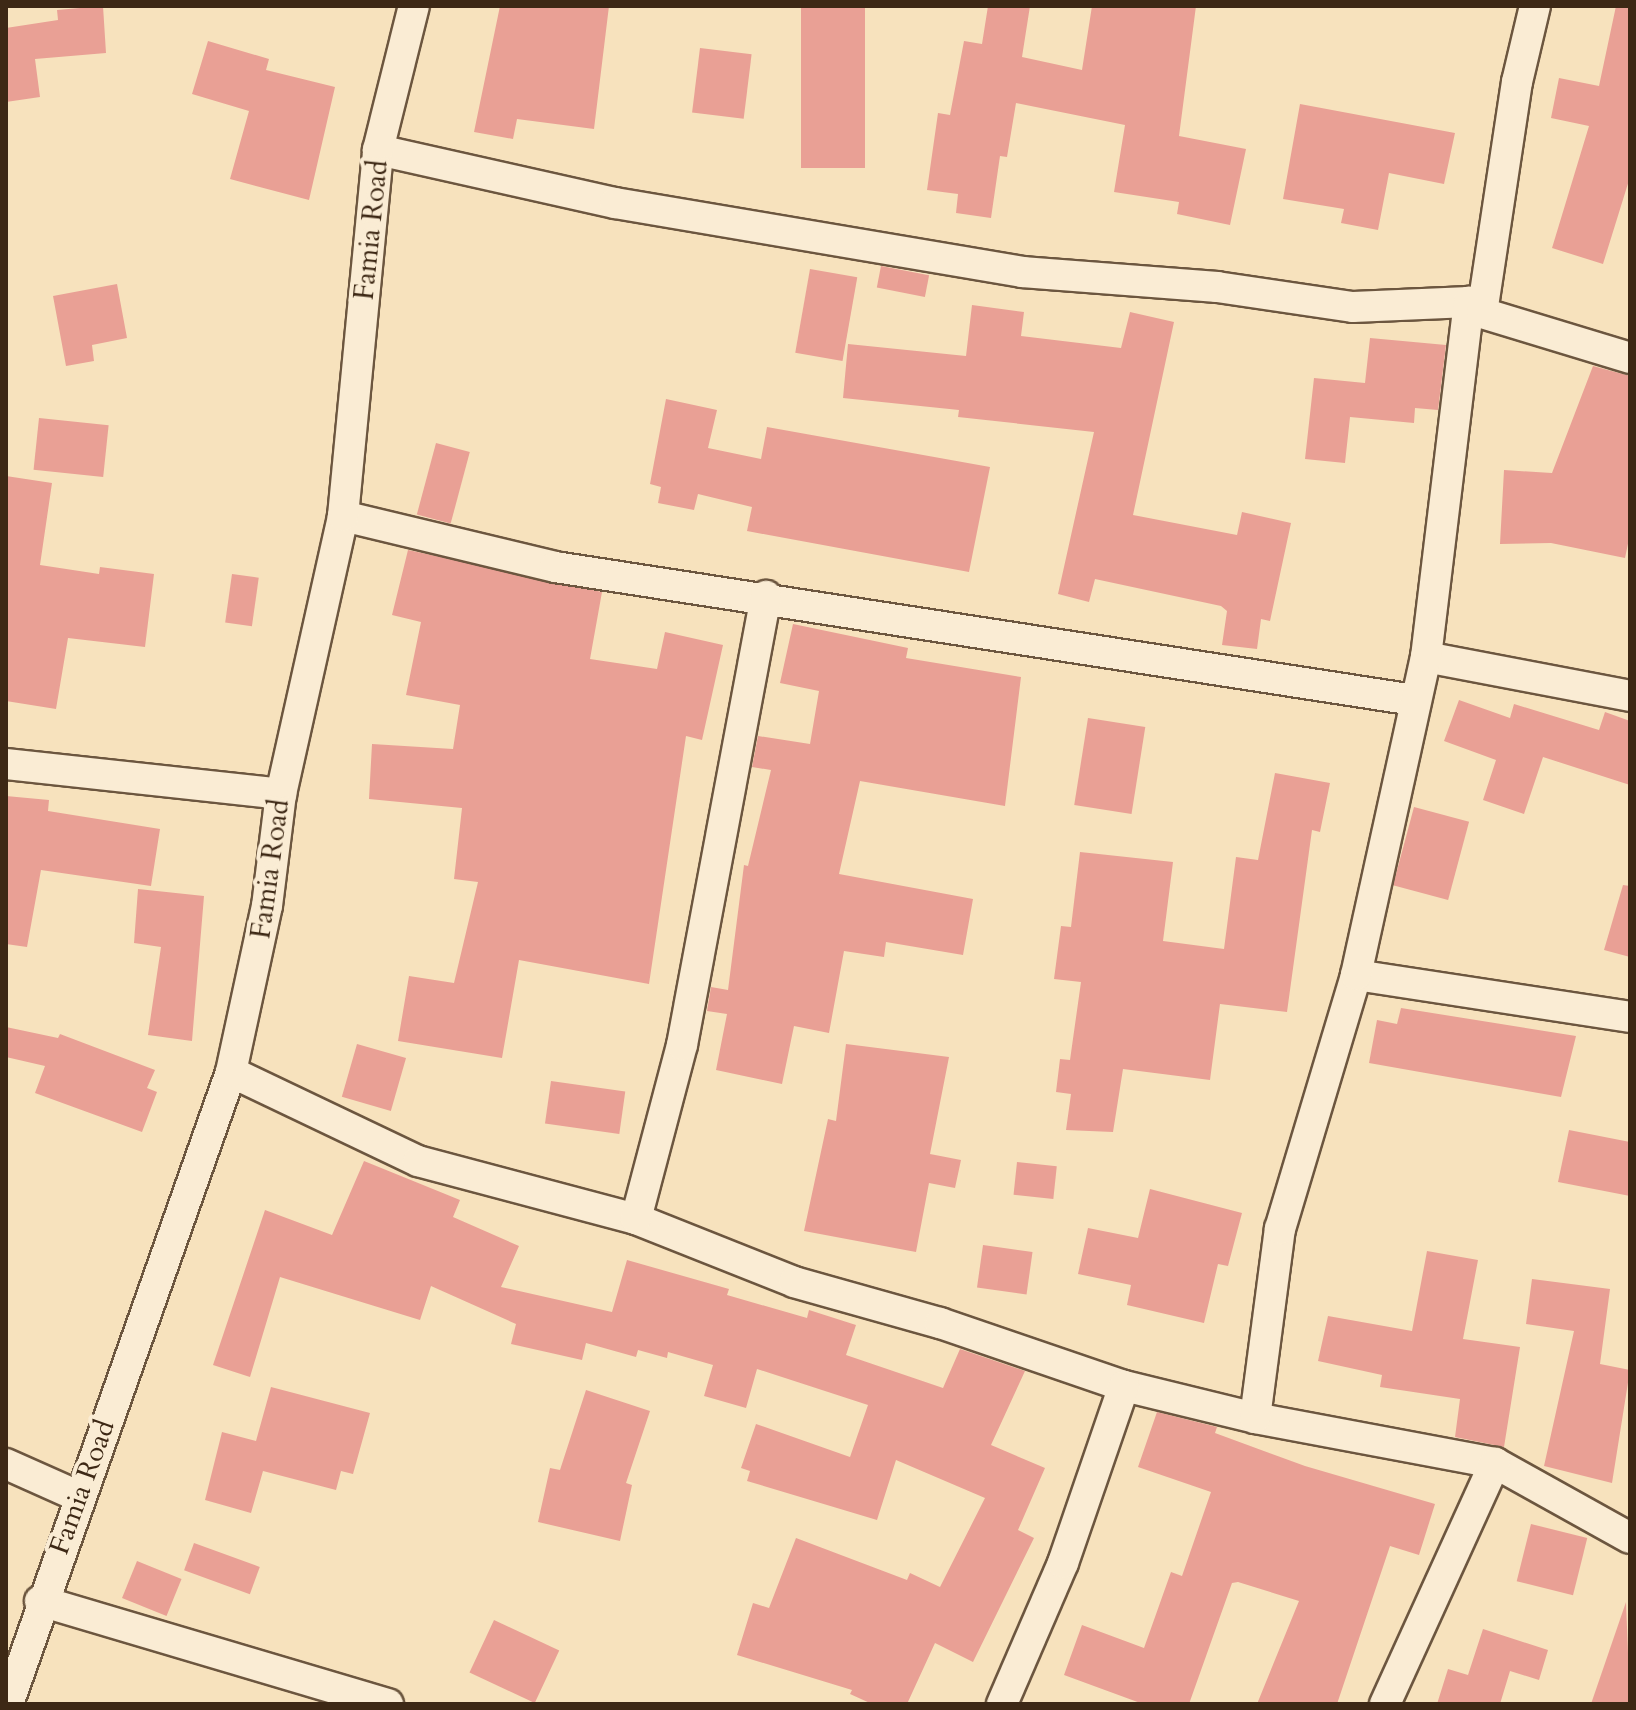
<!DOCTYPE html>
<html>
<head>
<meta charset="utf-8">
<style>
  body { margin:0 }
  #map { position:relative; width:1636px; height:1710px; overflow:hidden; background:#f7e2bd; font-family:Cardo,serif }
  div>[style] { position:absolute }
  .building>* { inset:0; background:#e9a095; transform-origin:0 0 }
  .roads { filter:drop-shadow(2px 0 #6c563f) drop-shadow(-2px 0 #6c563f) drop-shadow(0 2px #6c563f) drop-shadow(0 -2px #6c563f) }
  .street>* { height:30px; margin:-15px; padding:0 15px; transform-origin:15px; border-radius:15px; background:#faecd4 }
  span { translate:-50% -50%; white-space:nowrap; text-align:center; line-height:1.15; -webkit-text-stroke:8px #faecd4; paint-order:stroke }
  .street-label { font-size:28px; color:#3d2815 }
  .frame { position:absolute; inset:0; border:8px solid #3d2815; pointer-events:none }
</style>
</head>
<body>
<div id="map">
  <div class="building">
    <div style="clip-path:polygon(103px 6px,106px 53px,35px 59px,40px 97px,6px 102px,6px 28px,58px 20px,57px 10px)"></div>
    <div style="clip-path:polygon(500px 6px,609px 6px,594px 129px,517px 119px,513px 139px,474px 132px)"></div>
    <div style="left:801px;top:6px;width:64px;height:162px"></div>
    <div style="clip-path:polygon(988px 6px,1030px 6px,1022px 57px,1082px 70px,1092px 6px,1196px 6px,1179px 136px,1246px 149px,1230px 225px,1177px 214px,1179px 202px,1114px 192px,1125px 125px,1016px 103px,1007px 157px,1000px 156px,991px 218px,956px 213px,958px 194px,927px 190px,938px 113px,950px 115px,964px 41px,982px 44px)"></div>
    <div style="clip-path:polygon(1616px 6px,1630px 6px,1630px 177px,1603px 264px,1552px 248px,1589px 126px,1551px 118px,1559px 78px,1599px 86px)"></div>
    <div style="clip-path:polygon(208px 41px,269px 59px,266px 70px,335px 87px,309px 200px,230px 179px,249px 111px,192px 94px)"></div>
    <div style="left:700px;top:48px;width:52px;height:65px;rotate:7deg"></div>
    <div style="clip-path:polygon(1300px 104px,1455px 133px,1444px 184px,1389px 173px,1378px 230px,1341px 223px,1344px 209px,1283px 199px)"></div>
    <div style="left:881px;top:266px;width:49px;height:22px;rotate:11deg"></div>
    <div style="left:810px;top:269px;width:48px;height:85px;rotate:10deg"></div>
    <div style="clip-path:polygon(117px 284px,127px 338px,92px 345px,94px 361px,66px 366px,53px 296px)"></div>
    <div style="clip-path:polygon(972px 305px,1024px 312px,1021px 336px,1121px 348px,1130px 312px,1174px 322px,1133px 515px,1237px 535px,1242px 512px,1291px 523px,1270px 621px,1261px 619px,1257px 649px,1222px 645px,1227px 611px,1221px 606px,1095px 579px,1089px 602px,1058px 594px,1094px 432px,958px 417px,959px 410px,843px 398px,848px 344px,966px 356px)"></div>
    <div style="clip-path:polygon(1370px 338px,1446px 345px,1438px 410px,1415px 408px,1414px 423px,1350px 417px,1345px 463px,1305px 459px,1314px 378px,1365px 383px)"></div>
    <div style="clip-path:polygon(1593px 366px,1630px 376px,1630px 534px,1625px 558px,1551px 543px,1500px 544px,1504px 470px,1552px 473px)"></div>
    <div style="clip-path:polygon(666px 399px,717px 410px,708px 448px,761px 459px,767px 427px,990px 467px,969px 572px,747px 531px,752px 507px,698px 494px,694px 510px,658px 503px,661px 487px,650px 484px)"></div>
    <div style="left:39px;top:418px;width:70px;height:52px;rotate:6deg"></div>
    <div style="left:436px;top:443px;width:35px;height:74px;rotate:15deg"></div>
    <div style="clip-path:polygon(6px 476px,52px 483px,40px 565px,99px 574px,100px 567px,154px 574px,145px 647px,68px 638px,56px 709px,6px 701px)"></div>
    <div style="clip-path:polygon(408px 550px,602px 592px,590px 659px,657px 669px,665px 632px,723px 645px,702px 740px,686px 736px,649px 984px,519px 960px,502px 1058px,398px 1041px,409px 976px,454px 983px,478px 882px,454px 879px,462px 808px,369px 799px,372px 744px,453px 749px,460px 705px,406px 695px,421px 622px,392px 615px)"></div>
    <div style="left:232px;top:574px;width:27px;height:49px;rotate:8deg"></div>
    <div style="clip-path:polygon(793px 624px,908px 648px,906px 658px,1021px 677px,1005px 806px,860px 781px,839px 874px,973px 899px,963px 955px,886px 942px,884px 957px,844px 951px,829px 1033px,794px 1026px,782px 1084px,716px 1070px,727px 1014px,707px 1011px,711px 987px,728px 990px,744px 865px,748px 866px,771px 770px,752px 767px,758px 736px,810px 744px,819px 691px,780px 683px)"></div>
    <div style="clip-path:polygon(1459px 700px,1510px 718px,1514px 704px,1599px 730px,1605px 712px,1630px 721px,1630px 785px,1543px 757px,1524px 814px,1483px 800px,1496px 760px,1444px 741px)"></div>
    <div style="left:1088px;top:718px;width:58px;height:88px;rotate:9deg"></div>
    <div style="clip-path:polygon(1275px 773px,1330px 783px,1320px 832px,1312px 830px,1287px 1012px,1220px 1004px,1210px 1080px,1123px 1069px,1113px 1132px,1066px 1130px,1071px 1094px,1056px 1092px,1060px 1059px,1070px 1060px,1081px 982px,1054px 979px,1061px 926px,1071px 927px,1080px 852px,1173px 862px,1163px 941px,1224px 949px,1236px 857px,1258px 860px)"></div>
    <div style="clip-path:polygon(6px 796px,49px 800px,48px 811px,160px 829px,151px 886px,41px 870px,27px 947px,6px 944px)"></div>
    <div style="left:1414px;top:807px;width:57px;height:81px;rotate:15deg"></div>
    <div style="clip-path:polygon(1623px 885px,1630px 886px,1630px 957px,1604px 950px)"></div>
    <div style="clip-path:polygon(138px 889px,204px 896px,192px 1041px,148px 1035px,161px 947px,134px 943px)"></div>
    <div style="clip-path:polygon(1401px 1008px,1576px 1036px,1561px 1097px,1369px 1063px,1377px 1020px,1397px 1024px)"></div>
    <div style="clip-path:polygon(6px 1027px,58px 1038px,60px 1034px,155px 1070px,147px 1088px,157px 1092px,142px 1132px,35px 1093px,45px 1066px,6px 1057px)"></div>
    <div style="left:357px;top:1044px;width:51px;height:55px;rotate:16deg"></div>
    <div style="clip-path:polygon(846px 1044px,949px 1057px,930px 1154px,961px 1160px,955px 1188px,929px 1183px,916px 1252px,804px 1231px,828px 1119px,836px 1121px)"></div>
    <div style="left:551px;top:1081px;width:75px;height:43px;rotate:8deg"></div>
    <div style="clip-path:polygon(1569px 1130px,1630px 1142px,1630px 1196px,1558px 1182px)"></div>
    <div style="clip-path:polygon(364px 1161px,460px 1200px,453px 1217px,519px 1246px,501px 1287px,612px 1312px,627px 1260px,729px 1289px,727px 1295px,807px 1318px,809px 1310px,856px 1325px,846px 1355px,943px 1388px,960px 1349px,1025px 1371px,991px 1445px,1045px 1468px,1018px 1530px,1034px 1538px,973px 1662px,935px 1643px,907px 1704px,872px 1704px,850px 1694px,852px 1690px,737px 1655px,753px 1603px,769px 1608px,796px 1538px,907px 1580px,910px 1573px,940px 1587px,985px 1498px,896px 1460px,877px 1520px,747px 1481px,750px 1471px,741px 1468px,756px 1424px,850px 1457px,868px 1405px,757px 1369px,746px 1408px,704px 1396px,713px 1365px,668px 1352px,667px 1358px,638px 1350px,636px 1357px,586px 1343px,582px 1360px,511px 1344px,516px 1324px,431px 1286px,420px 1320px,280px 1277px,250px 1377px,213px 1365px,265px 1210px,332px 1235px)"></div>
    <div style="left:1017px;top:1162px;width:40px;height:33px;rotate:6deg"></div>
    <div style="clip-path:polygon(1150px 1189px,1242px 1213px,1228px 1266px,1218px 1264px,1204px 1323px,1127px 1305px,1131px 1285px,1078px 1274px,1088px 1228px,1138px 1238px)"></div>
    <div style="left:983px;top:1245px;width:50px;height:43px;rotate:8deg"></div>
    <div style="clip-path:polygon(1427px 1251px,1478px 1260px,1463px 1339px,1520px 1347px,1504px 1447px,1455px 1437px,1460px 1399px,1380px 1387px,1382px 1375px,1318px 1361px,1328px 1316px,1412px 1331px)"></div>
    <div style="clip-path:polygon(1532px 1279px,1610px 1289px,1600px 1364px,1630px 1370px,1612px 1483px,1544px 1466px,1574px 1331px,1526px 1324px)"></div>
    <div style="clip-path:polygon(271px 1387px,370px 1413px,353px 1474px,341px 1471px,336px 1490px,263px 1471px,251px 1513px,205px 1500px,222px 1432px,256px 1441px)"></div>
    <div style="clip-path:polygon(586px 1390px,650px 1411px,626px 1483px,632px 1485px,620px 1541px,538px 1522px,550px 1468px,560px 1470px)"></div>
    <div style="clip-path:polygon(1157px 1412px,1217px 1427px,1215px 1433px,1305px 1466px,1435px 1504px,1419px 1555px,1390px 1546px,1337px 1704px,1257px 1704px,1299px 1601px,1238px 1582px,1232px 1583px,1189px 1704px,1143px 1704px,1064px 1675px,1082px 1625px,1144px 1648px,1171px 1572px,1182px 1576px,1211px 1492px,1138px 1467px)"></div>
    <div style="left:1531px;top:1524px;width:58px;height:59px;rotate:14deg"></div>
    <div style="left:194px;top:1543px;width:70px;height:29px;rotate:20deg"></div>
    <div style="left:137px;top:1561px;width:48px;height:40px;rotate:22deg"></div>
    <div style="clip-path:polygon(1626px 1602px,1630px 1704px,1591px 1704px)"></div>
    <div style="left:494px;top:1620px;width:72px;height:58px;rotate:25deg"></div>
    <div style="clip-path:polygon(1483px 1629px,1548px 1650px,1539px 1680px,1510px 1671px,1500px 1704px,1437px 1704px,1448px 1669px,1468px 1675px)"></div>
  </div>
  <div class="roads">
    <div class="street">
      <div style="left:378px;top:150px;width:243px;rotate:12.6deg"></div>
      <div style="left:615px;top:203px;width:413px;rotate:9.6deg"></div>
      <div style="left:1022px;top:272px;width:196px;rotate:4.4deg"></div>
      <div style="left:1217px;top:287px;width:137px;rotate:8.4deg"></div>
      <div style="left:1353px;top:307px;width:116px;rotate:-2.5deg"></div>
      <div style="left:1482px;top:313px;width:155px;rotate:16.9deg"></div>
      <div style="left:343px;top:516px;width:218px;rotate:13.5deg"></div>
      <div style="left:555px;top:567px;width:869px;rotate:8.8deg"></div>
      <div style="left:1426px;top:657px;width:208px;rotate:10.8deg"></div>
      <div style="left:6px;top:764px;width:277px;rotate:6.2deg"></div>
      <div style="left:1356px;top:975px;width:277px;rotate:8.7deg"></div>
      <div style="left:231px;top:1072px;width:207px;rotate:25.5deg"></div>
      <div style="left:418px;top:1161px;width:226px;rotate:14.9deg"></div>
      <div style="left:636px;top:1219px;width:170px;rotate:21.7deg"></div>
      <div style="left:794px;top:1282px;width:152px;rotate:15.7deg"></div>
      <div style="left:940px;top:1323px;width:194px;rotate:18.9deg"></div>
      <div style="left:1124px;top:1386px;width:135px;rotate:13.7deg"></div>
      <div style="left:1255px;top:1418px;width:244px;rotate:10.6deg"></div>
      <div style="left:1495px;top:1463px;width:154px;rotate:29.1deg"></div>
      <div style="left:636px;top:1219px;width:180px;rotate:-75.2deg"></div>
      <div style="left:682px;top:1045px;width:457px;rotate:-79.4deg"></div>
      <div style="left:1255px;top:1418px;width:191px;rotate:-82.5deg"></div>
      <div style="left:1280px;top:1229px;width:265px;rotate:-73.3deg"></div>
      <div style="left:1356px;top:975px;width:326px;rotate:-77.6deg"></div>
      <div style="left:1426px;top:657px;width:358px;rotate:-83.1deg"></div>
      <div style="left:1469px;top:302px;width:17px;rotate:40deg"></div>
      <div style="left:1482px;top:313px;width:234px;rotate:-81.4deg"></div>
      <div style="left:1517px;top:82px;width:78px;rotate:-76.7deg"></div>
      <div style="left:6px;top:1464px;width:79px;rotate:24deg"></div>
      <div style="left:40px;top:1601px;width:363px;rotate:16.5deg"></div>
      <div style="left:8px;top:1704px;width:670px;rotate:-70.56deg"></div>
      <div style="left:231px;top:1072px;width:170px;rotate:-77.8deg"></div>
      <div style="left:267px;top:906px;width:113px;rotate:-82.9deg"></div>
      <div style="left:281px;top:794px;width:285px;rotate:-77.4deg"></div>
      <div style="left:343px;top:516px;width:368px;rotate:-84.5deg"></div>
      <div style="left:378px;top:150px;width:148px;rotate:-76deg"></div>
      <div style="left:1002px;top:1704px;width:154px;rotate:-66.6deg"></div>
      <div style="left:1063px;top:1563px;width:187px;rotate:-71deg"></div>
      <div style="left:1385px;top:1704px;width:265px;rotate:-65.5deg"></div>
    </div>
  </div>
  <div class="street-label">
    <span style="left:371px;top:230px;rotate:-84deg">Famia Road</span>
    <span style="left:270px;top:869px;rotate:-82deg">Famia Road</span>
    <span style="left:82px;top:1487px;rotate:-70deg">Famia Road</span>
  </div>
  <div class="frame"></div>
</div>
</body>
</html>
